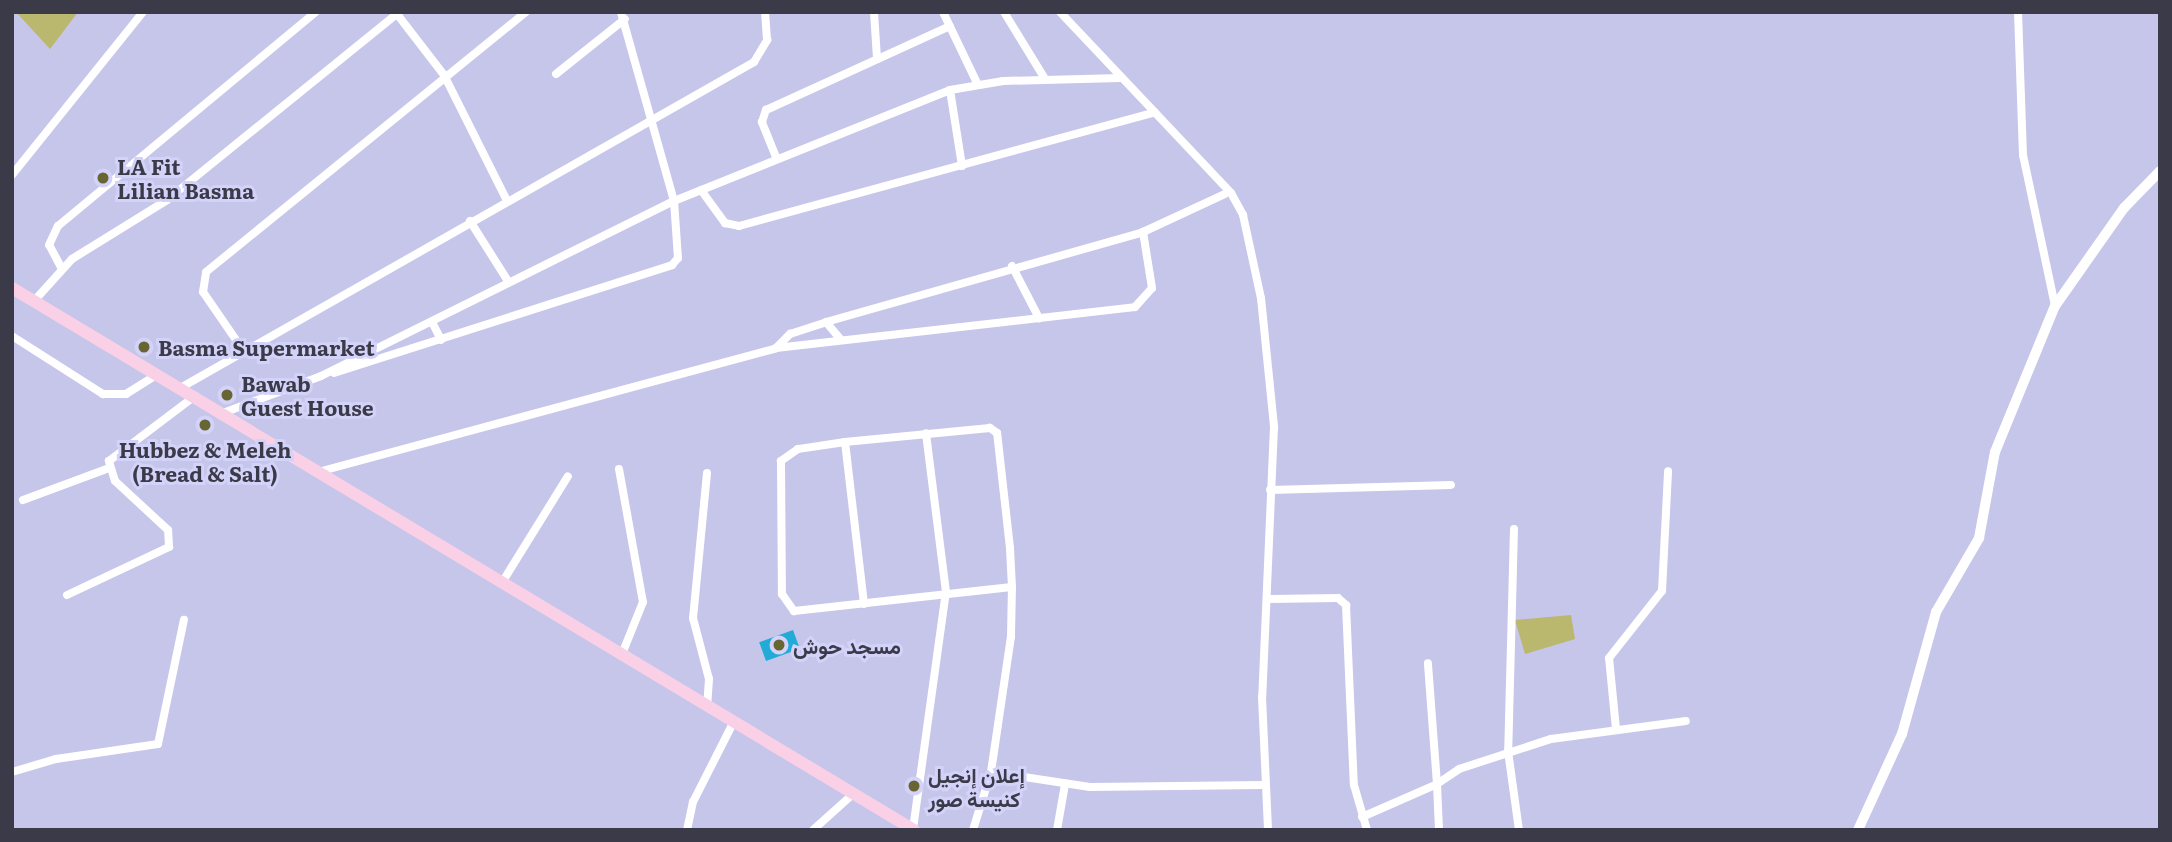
<!DOCTYPE html>
<html>
<head>
<meta charset="utf-8">
<style>
  body { margin:0 }
  #map { position:relative; width:2172px; height:842px; overflow:hidden; background:#c6c5ea; font-family:Literata,Vazirmatn,serif }
  div>[style] { position:absolute }
  .green>* { inset:0; background:#bab76f }
  .building>* { inset:0; background:#23abd7; transform-origin:0 0 }
  .minor>* { height:8px; margin:-4px; padding:0 4px; transform-origin:4px; border-radius:4px; background:#fff }
  .tertiary>* { height:10px; margin:-5px; padding:0 5px; transform-origin:5px; border-radius:5px; background:#fff }
  .primary>* { height:12px; margin:-6px; padding:0 6px; transform-origin:6px; border-radius:6px; background:#f9d0e6 }
  .dots>* { width:19px; height:19px; translate:-50% -50%; box-sizing:border-box; border:4px solid #d3d2f8; border-radius:50% }
  span { translate:-50% -50%; white-space:nowrap; text-align:center; line-height:1.15; -webkit-text-stroke:6px #d3d2f8; paint-order:stroke }
  .poi-label { font-size:21px; color:#3b3a49; font-weight:700 }
  .left { translate:0 -50%; text-align:left }
  .frame { position:absolute; inset:0; border:14px solid #3b3a49; pointer-events:none }
</style>
</head>
<body>
<div id="map">
  <div class="green">
    <div style="clip-path:polygon(16px 12px,78px 12px,50px 49px)"></div>
    <div style="clip-path:polygon(1571px 615px,1575px 639px,1525px 654px,1515px 620px)"></div>
  </div>
  <div class="building">
    <div style="left:793px;top:630px;width:20px;height:36px;rotate:70deg"></div>
  </div>
  <div class="minor">
    <div style="left:874px;top:12px;width:47px;rotate:86.3deg"></div>
    <div style="left:943px;top:12px;width:79px;rotate:64.4deg"></div>
    <div style="left:1004px;top:12px;width:79px;rotate:58.5deg"></div>
    <div style="left:1060px;top:12px;width:249px;rotate:46.6deg"></div>
    <div style="left:1231px;top:193px;width:25px;rotate:61deg"></div>
    <div style="left:1243px;top:215px;width:85px;rotate:77.8deg"></div>
    <div style="left:1261px;top:298px;width:130px;rotate:84.2deg"></div>
    <div style="left:1274px;top:427px;width:270px;rotate:92.5deg"></div>
    <div style="left:1262px;top:697px;width:133px;rotate:87.4deg"></div>
    <div style="left:2018px;top:12px;width:143px;rotate:88deg"></div>
    <div style="left:2023px;top:155px;width:154px;rotate:78deg"></div>
    <div style="left:397px;top:14px;width:77px;rotate:52.4deg"></div>
    <div style="left:444px;top:75px;width:141px;rotate:63.4deg"></div>
    <div style="left:556px;top:74px;width:88px;rotate:-38.6deg"></div>
    <div style="left:950px;top:90px;width:77px;rotate:81deg"></div>
    <div style="left:776px;top:157px;width:38px;rotate:-112deg"></div>
    <div style="left:762px;top:122px;width:13px;rotate:-72deg"></div>
    <div style="left:766px;top:110px;width:202px;rotate:-24.5deg"></div>
    <div style="left:12px;top:175px;width:209px;rotate:-51.2deg"></div>
    <div style="left:701px;top:190px;width:41px;rotate:54deg"></div>
    <div style="left:725px;top:223px;width:14px;rotate:12deg"></div>
    <div style="left:739px;top:226px;width:431px;rotate:-15.3deg"></div>
    <div style="left:470px;top:221px;width:71px;rotate:57.7deg"></div>
    <div style="left:1012px;top:266px;width:59px;rotate:62.6deg"></div>
    <div style="left:62px;top:269px;width:27px;rotate:-118deg"></div>
    <div style="left:49px;top:245px;width:21px;rotate:-65deg"></div>
    <div style="left:58px;top:226px;width:335px;rotate:-39.7deg"></div>
    <div style="left:34px;top:301px;width:57px;rotate:-47.9deg"></div>
    <div style="left:72px;top:259px;width:112px;rotate:-31.8deg"></div>
    <div style="left:167px;top:200px;width:299px;rotate:-39deg"></div>
    <div style="left:432px;top:322px;width:20px;rotate:63deg"></div>
    <div style="left:826px;top:322px;width:23px;rotate:50deg"></div>
    <div style="left:12px;top:336px;width:108px;rotate:32.5deg"></div>
    <div style="left:103px;top:394px;width:23px"></div>
    <div style="left:126px;top:394px;width:36px;rotate:-32deg"></div>
    <div style="left:776px;top:348px;width:361px;rotate:-6.5deg"></div>
    <div style="left:1135px;top:307px;width:25px;rotate:-48deg"></div>
    <div style="left:1152px;top:288px;width:57px;rotate:-99.1deg"></div>
    <div style="left:245px;top:353px;width:74px;rotate:-124.5deg"></div>
    <div style="left:203px;top:292px;width:20px;rotate:-81deg"></div>
    <div style="left:206px;top:272px;width:412px;rotate:-39.1deg"></div>
    <div style="left:334px;top:373px;width:355px;rotate:-17.7deg"></div>
    <div style="left:672px;top:265px;width:9px;rotate:-49deg"></div>
    <div style="left:678px;top:258px;width:57px;rotate:-94deg"></div>
    <div style="left:674px;top:201px;width:196px;rotate:-105.7deg"></div>
    <div style="left:182px;top:387px;width:658px;rotate:-29.6deg"></div>
    <div style="left:754px;top:62px;width:26px;rotate:-59deg"></div>
    <div style="left:767px;top:40px;width:28px;rotate:-94deg"></div>
    <div style="left:223px;top:413px;width:105px;rotate:-20.7deg"></div>
    <div style="left:321px;top:376px;width:394px;rotate:-26.4deg"></div>
    <div style="left:674px;top:201px;width:297px;rotate:-21.9deg"></div>
    <div style="left:950px;top:90px;width:54px;rotate:-9.6deg"></div>
    <div style="left:1003px;top:81px;width:117px;rotate:-1.5deg"></div>
    <div style="left:845px;top:442px;width:163px;rotate:83.3deg"></div>
    <div style="left:619px;top:469px;width:135px;rotate:79.8deg"></div>
    <div style="left:643px;top:602px;width:56px;rotate:112deg"></div>
    <div style="left:318px;top:472px;width:474px;rotate:-15.1deg"></div>
    <div style="left:776px;top:348px;width:20px;rotate:-45deg"></div>
    <div style="left:790px;top:334px;width:38px;rotate:-18deg"></div>
    <div style="left:826px;top:322px;width:330px;rotate:-15.8deg"></div>
    <div style="left:1143px;top:232px;width:90px;rotate:-24.9deg"></div>
    <div style="left:707px;top:473px;width:146px;rotate:95.5deg"></div>
    <div style="left:693px;top:618px;width:63px;rotate:75.3deg"></div>
    <div style="left:709px;top:679px;width:28px;rotate:94deg"></div>
    <div style="left:1270px;top:490px;width:181px;rotate:-1.6deg"></div>
    <div style="left:23px;top:500px;width:92px;rotate:-20.4deg"></div>
    <div style="left:1514px;top:529px;width:222px;rotate:91.5deg"></div>
    <div style="left:1508px;top:751px;width:80px;rotate:82.1deg"></div>
    <div style="left:503px;top:581px;width:123px;rotate:-58.2deg"></div>
    <div style="left:67px;top:595px;width:113px;rotate:-25.2deg"></div>
    <div style="left:169px;top:547px;width:17px;rotate:-93deg"></div>
    <div style="left:168px;top:530px;width:72px;rotate:-137.2deg"></div>
    <div style="left:115px;top:481px;width:21px;rotate:-107deg"></div>
    <div style="left:109px;top:461px;width:108px;rotate:-37.1deg"></div>
    <div style="left:1267px;top:599px;width:71px;rotate:-0.8deg"></div>
    <div style="left:1338px;top:598px;width:11px;rotate:41deg"></div>
    <div style="left:1346px;top:605px;width:180px;rotate:87.5deg"></div>
    <div style="left:1354px;top:785px;width:47px;rotate:73.9deg"></div>
    <div style="left:1616px;top:729px;width:71px;rotate:-95.6deg"></div>
    <div style="left:1609px;top:658px;width:85px;rotate:-51.7deg"></div>
    <div style="left:1662px;top:591px;width:120px;rotate:-87.1deg"></div>
    <div style="left:12px;top:772px;width:46px;rotate:-16.5deg"></div>
    <div style="left:56px;top:759px;width:103px;rotate:-8.4deg"></div>
    <div style="left:158px;top:744px;width:127px;rotate:-78.2deg"></div>
    <div style="left:991px;top:772px;width:100px;rotate:8.6deg"></div>
    <div style="left:1090px;top:787px;width:172px;rotate:-0.7deg"></div>
    <div style="left:1362px;top:817px;width:82px;rotate:-23.7deg"></div>
    <div style="left:1437px;top:784px;width:121px;rotate:-94.3deg"></div>
    <div style="left:913px;top:829px;width:239px;rotate:-82.1deg"></div>
    <div style="left:946px;top:592px;width:160px;rotate:-97.2deg"></div>
    <div style="left:687px;top:830px;width:29px;rotate:-78deg"></div>
    <div style="left:693px;top:802px;width:89px;rotate:-63.1deg"></div>
    <div style="left:813px;top:830px;width:54px;rotate:-42deg"></div>
    <div style="left:973px;top:830px;width:61px;rotate:-72.8deg"></div>
    <div style="left:991px;top:772px;width:136px;rotate:-81.6deg"></div>
    <div style="left:1011px;top:637px;width:50px;rotate:-88.9deg"></div>
    <div style="left:1012px;top:587px;width:39px;rotate:-93deg"></div>
    <div style="left:1010px;top:548px;width:116px;rotate:-96.4deg"></div>
    <div style="left:997px;top:433px;width:9px;rotate:-144deg"></div>
    <div style="left:990px;top:428px;width:146px;rotate:174.5deg"></div>
    <div style="left:845px;top:442px;width:48px;rotate:171.5deg"></div>
    <div style="left:798px;top:449px;width:21px;rotate:145deg"></div>
    <div style="left:781px;top:461px;width:133px;rotate:89.6deg"></div>
    <div style="left:782px;top:594px;width:21px;rotate:55deg"></div>
    <div style="left:794px;top:611px;width:219px;rotate:-6.3deg"></div>
    <div style="left:1057px;top:830px;width:47px;rotate:-80.1deg"></div>
    <div style="left:1439px;top:830px;width:46px;rotate:-92.5deg"></div>
    <div style="left:1437px;top:784px;width:27px;rotate:-34deg"></div>
    <div style="left:1459px;top:769px;width:97px;rotate:-18.1deg"></div>
    <div style="left:1551px;top:739px;width:136px;rotate:-7.6deg"></div>
  </div>
  <div class="tertiary">
    <div style="left:1858px;top:830px;width:106px;rotate:-65.4deg"></div>
    <div style="left:1902px;top:734px;width:127px;rotate:-74.4deg"></div>
    <div style="left:1936px;top:612px;width:86px;rotate:-59.8deg"></div>
    <div style="left:1979px;top:538px;width:87px;rotate:-79.5deg"></div>
    <div style="left:1995px;top:452px;width:158px;rotate:-67.7deg"></div>
    <div style="left:2055px;top:306px;width:120px;rotate:-54.9deg"></div>
    <div style="left:2124px;top:208px;width:52px;rotate:-45.8deg"></div>
  </div>
  <div class="primary">
    <div style="left:12px;top:288px;width:1052px;rotate:31deg"></div>
  </div>
  <div class="dots">
    <div style="left:103px;top:178px;background:#676531"></div>
    <div style="left:144px;top:347px;background:#676531"></div>
    <div style="left:227px;top:395px;background:#676531"></div>
    <div style="left:205px;top:425px;background:#676531"></div>
    <div style="left:779px;top:645px;background:#676531"></div>
    <div style="left:914px;top:786px;background:#676531"></div>
  </div>
  <div class="poi-label">
    <span class="left" style="left:117px;top:178px">LA Fit<br>Lilian Basma</span>
    <span class="left" style="left:158px;top:347px">Basma Supermarket</span>
    <span class="left" style="left:241px;top:395px">Bawab<br>Guest House</span>
    <span style="left:205px;top:461px">Hubbez &amp; Meleh<br>(Bread &amp; Salt)</span>
    <span class="left" style="left:793px;top:645px">مسجد حوش</span>
    <span class="left" style="left:928px;top:786px">إعلان إنجيل<br>كنيسة صور</span>
  </div>
  <div class="frame"></div>
</div>
</body>
</html>
